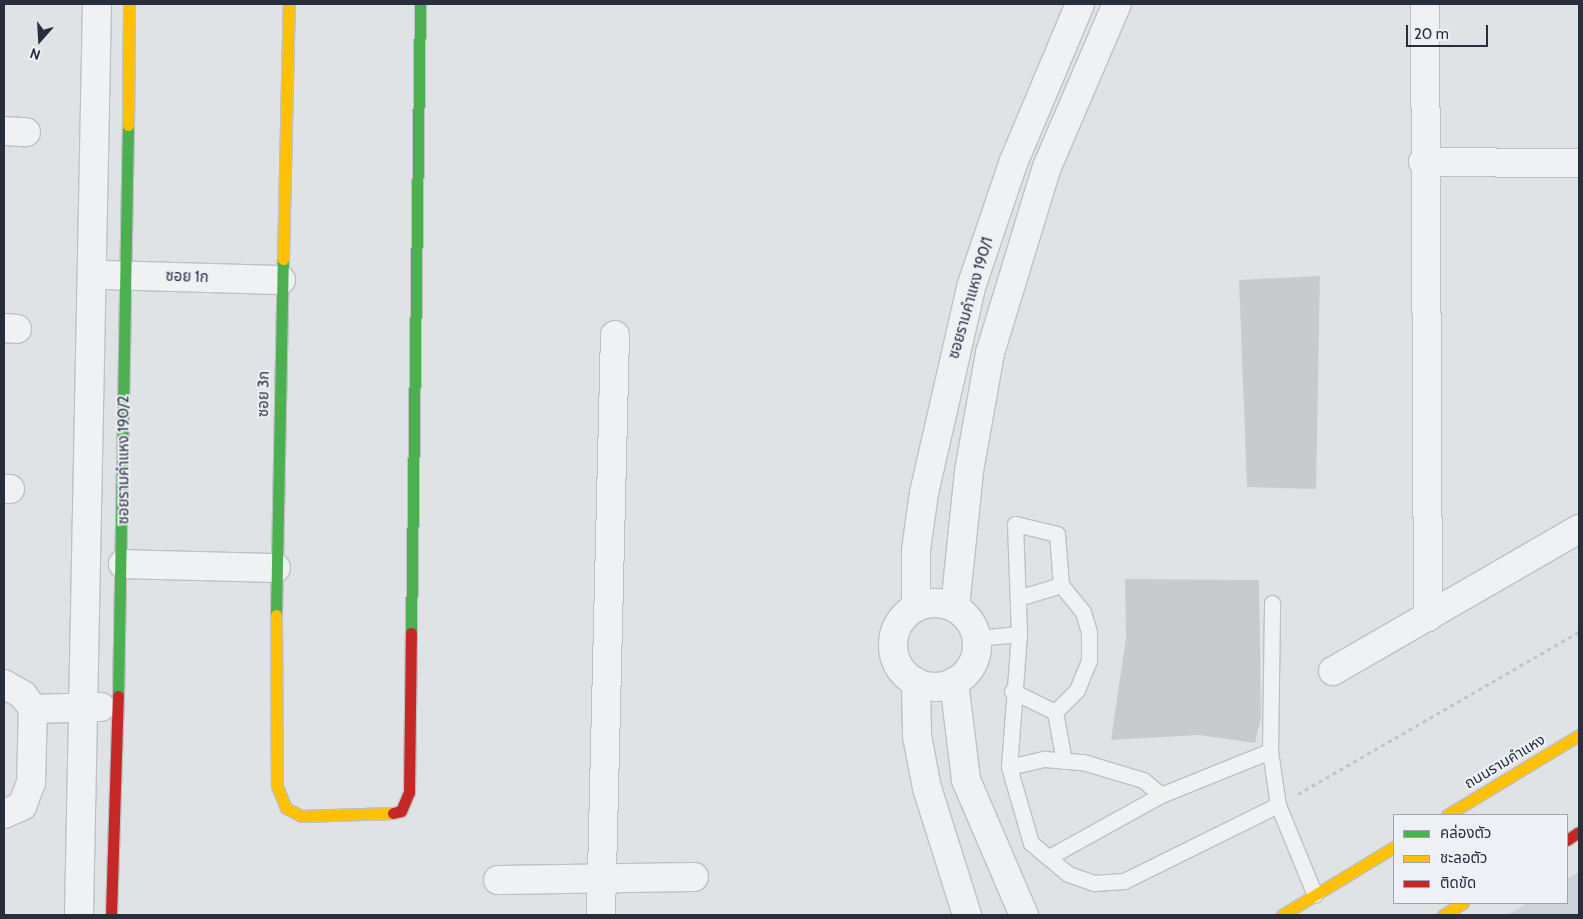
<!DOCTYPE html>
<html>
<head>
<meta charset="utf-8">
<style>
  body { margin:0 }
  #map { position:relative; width:1583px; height:919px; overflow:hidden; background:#e0e3e6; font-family:Cabin,"Noto Sans Thai",sans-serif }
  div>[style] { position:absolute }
  .built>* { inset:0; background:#ced2d9 }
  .building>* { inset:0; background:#c8cbce }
  .path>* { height:3px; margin-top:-1.5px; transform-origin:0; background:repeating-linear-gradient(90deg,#c2c4c9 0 4px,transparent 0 8px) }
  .roads { filter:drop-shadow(1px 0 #bec1c4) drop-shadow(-1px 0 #bec1c4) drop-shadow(0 1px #bec1c4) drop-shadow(0 -1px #bec1c4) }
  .lane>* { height:15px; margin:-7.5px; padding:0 7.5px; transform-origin:7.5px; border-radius:7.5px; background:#f0f1f2 }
  .street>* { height:28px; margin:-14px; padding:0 14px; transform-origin:14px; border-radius:14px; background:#f0f1f2 }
  .street>.ring { margin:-14px; padding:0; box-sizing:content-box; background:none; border:28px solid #f0f1f2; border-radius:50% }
  .fast>* { height:11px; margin:-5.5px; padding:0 5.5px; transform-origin:5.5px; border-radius:5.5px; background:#4caf50 }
  .slow>* { height:11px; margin:-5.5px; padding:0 5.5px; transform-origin:5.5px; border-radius:5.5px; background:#ffc107 }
  .jam>* { height:11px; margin:-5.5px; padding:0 5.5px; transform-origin:5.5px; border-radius:5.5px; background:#c62828 }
  span { translate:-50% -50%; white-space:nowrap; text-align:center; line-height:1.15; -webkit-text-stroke:4px #edf0f5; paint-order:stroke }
  .street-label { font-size:15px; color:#272f3f }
  .frame { position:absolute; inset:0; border:5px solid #272f3f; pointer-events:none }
  .legend { position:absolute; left:1393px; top:814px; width:175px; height:90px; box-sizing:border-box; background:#edf0f5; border:1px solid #9ea3ac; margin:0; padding:6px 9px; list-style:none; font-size:15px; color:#272f3f }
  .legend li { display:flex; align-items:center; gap:10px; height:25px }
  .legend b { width:25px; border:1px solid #9ea3ac }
  .north { position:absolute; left:15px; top:15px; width:50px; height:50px; -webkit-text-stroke:4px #edf0f5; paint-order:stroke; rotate:199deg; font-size:14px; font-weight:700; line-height:20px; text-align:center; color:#272f3f }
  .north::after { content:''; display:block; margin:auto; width:18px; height:22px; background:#272f3f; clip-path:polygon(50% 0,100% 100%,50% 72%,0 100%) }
  .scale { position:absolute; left:1406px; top:25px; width:82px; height:22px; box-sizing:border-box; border:2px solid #272f3f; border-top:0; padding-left:6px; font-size:15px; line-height:18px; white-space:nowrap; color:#272f3f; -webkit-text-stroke:4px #edf0f5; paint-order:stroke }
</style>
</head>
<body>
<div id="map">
  <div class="built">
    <div style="clip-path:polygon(1579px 872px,1579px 915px,1507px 915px,1528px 903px,1567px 903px,1567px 879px)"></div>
  </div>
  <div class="building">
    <div style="clip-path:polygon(1320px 276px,1316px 489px,1247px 487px,1239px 280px)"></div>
    <div style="clip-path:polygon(1125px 579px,1259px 580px,1261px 718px,1255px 743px,1199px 735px,1111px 740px,1126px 638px)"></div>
  </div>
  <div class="path">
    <div style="left:1298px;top:794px;width:324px;rotate:-30deg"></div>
  </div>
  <div class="roads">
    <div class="lane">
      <div style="left:1018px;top:598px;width:45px;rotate:-16.8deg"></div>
      <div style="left:977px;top:638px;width:42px;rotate:-5.4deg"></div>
      <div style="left:1012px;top:691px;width:48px;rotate:26deg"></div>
      <div style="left:1270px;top:751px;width:148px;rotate:-89.2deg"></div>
      <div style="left:1064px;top:761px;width:50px;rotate:-100.4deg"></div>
      <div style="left:1055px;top:712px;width:31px;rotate:-45deg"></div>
      <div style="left:1077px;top:690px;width:31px;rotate:-68deg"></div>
      <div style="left:1089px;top:661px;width:29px;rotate:-90deg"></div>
      <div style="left:1089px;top:632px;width:21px;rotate:-107deg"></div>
      <div style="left:1083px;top:612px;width:35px;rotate:-129deg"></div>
      <div style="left:1061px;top:585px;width:51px;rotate:-94.5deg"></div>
      <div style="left:1057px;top:534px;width:43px;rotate:-166.6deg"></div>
      <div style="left:1015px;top:524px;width:110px;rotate:87.9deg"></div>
      <div style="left:1019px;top:634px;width:133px;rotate:94.3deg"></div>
      <div style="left:1009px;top:767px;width:79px;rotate:73.9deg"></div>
      <div style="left:1031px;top:843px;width:48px;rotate:40deg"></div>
      <div style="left:1068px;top:874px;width:28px;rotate:19deg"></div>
      <div style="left:1094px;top:883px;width:30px;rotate:-4deg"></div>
      <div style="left:1124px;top:881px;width:172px;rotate:-26.3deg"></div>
      <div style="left:1009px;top:767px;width:37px;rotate:-13deg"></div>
      <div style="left:1045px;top:759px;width:38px;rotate:5deg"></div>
      <div style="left:1083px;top:762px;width:63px;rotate:16.7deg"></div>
      <div style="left:1143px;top:780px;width:23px;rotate:40deg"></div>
      <div style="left:1161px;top:795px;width:118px;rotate:-22deg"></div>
      <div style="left:1270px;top:751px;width:55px;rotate:81.6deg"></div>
      <div style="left:1278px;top:805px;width:97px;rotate:67.7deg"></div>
      <div style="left:1049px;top:857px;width:128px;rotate:-29deg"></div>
    </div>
    <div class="street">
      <div style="left:1425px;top:4px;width:613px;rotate:89.72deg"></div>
      <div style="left:4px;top:131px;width:22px;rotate:3deg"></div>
      <div style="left:1423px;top:162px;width:156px;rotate:0.4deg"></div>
      <div style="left:102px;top:275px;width:179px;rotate:1.6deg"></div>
      <div style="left:4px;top:328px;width:13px;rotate:4deg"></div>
      <div style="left:4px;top:489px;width:6px"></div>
      <div style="left:123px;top:564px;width:153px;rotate:1.5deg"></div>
      <div class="ring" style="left:893px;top:603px;width:56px;height:56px"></div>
      <div style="left:916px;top:607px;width:57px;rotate:-90deg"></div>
      <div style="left:916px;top:550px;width:58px;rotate:-82deg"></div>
      <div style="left:924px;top:493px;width:211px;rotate:-77.1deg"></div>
      <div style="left:971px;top:287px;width:133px;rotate:-71.2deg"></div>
      <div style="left:1014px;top:161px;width:170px;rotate:-67.2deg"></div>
      <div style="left:955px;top:607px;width:137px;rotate:-84.1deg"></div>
      <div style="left:969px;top:471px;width:120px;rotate:-79.9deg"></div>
      <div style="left:990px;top:353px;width:195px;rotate:-73deg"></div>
      <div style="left:1047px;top:167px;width:177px;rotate:-66.8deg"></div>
      <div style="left:1333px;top:671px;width:284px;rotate:-30deg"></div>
      <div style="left:916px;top:682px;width:54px;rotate:88.9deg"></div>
      <div style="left:917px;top:736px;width:53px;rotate:79.1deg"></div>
      <div style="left:927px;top:788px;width:133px;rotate:72.5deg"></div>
      <div style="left:954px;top:682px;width:99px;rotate:83deg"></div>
      <div style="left:966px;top:780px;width:147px;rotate:66.8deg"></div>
      <div style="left:4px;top:684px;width:22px;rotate:30deg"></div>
      <div style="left:23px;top:695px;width:17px;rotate:54deg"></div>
      <div style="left:33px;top:709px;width:68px;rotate:-1.7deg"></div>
      <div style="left:4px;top:814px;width:20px;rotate:-24deg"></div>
      <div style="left:22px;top:806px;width:25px;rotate:-69deg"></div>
      <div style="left:31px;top:783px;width:74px;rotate:-88.5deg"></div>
      <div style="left:498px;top:880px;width:196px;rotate:-0.9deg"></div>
      <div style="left:79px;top:915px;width:911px;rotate:-88.87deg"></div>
      <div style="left:601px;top:915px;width:580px;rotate:-88.62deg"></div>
    </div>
    <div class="fast">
      <div style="left:276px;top:615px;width:356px;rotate:-88.9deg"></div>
      <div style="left:411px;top:633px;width:629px;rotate:-89.18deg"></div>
      <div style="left:118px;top:696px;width:571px;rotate:-89deg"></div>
    </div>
    <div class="slow">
      <div style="left:128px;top:125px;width:121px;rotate:-89.5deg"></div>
      <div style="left:283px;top:259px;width:255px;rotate:-88.7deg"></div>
      <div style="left:276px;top:615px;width:171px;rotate:89.7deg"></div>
      <div style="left:277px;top:786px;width:24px;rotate:68deg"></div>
      <div style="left:286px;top:808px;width:17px;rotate:28deg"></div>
      <div style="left:301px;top:816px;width:92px;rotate:-1.9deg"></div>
      <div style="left:1447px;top:815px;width:154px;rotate:-31.2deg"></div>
      <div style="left:1282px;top:915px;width:131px;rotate:-31.3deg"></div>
      <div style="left:1443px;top:915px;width:23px;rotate:-31deg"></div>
    </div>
    <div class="jam">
      <div style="left:393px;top:813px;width:8px;rotate:-14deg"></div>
      <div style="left:401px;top:811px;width:21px;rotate:-67deg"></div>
      <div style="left:409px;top:792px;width:159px;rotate:-89.3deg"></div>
      <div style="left:1567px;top:840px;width:14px;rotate:-34deg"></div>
      <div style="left:111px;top:915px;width:219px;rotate:-88.2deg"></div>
    </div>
  </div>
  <div class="street-label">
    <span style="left:187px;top:277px;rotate:2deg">ซอย 1ก</span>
    <span style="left:971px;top:298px;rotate:-74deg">ซอยรามคำแหง 190/1</span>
    <span style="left:264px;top:394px;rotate:-89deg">ซอย 3ก</span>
    <span style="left:124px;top:460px;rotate:-90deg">ซอยรามคำแหง 190/2</span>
    <span style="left:1505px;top:762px;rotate:-31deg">ถนนรามคำแหง</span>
  </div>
  <div class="frame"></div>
  <ul class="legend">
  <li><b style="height:6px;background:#4caf50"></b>คล่องตัว</li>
  <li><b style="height:6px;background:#ffc107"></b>ชะลอตัว</li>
  <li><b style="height:6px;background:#c62828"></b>ติดขัด</li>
  </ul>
  <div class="north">N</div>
  <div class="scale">20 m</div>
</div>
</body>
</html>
